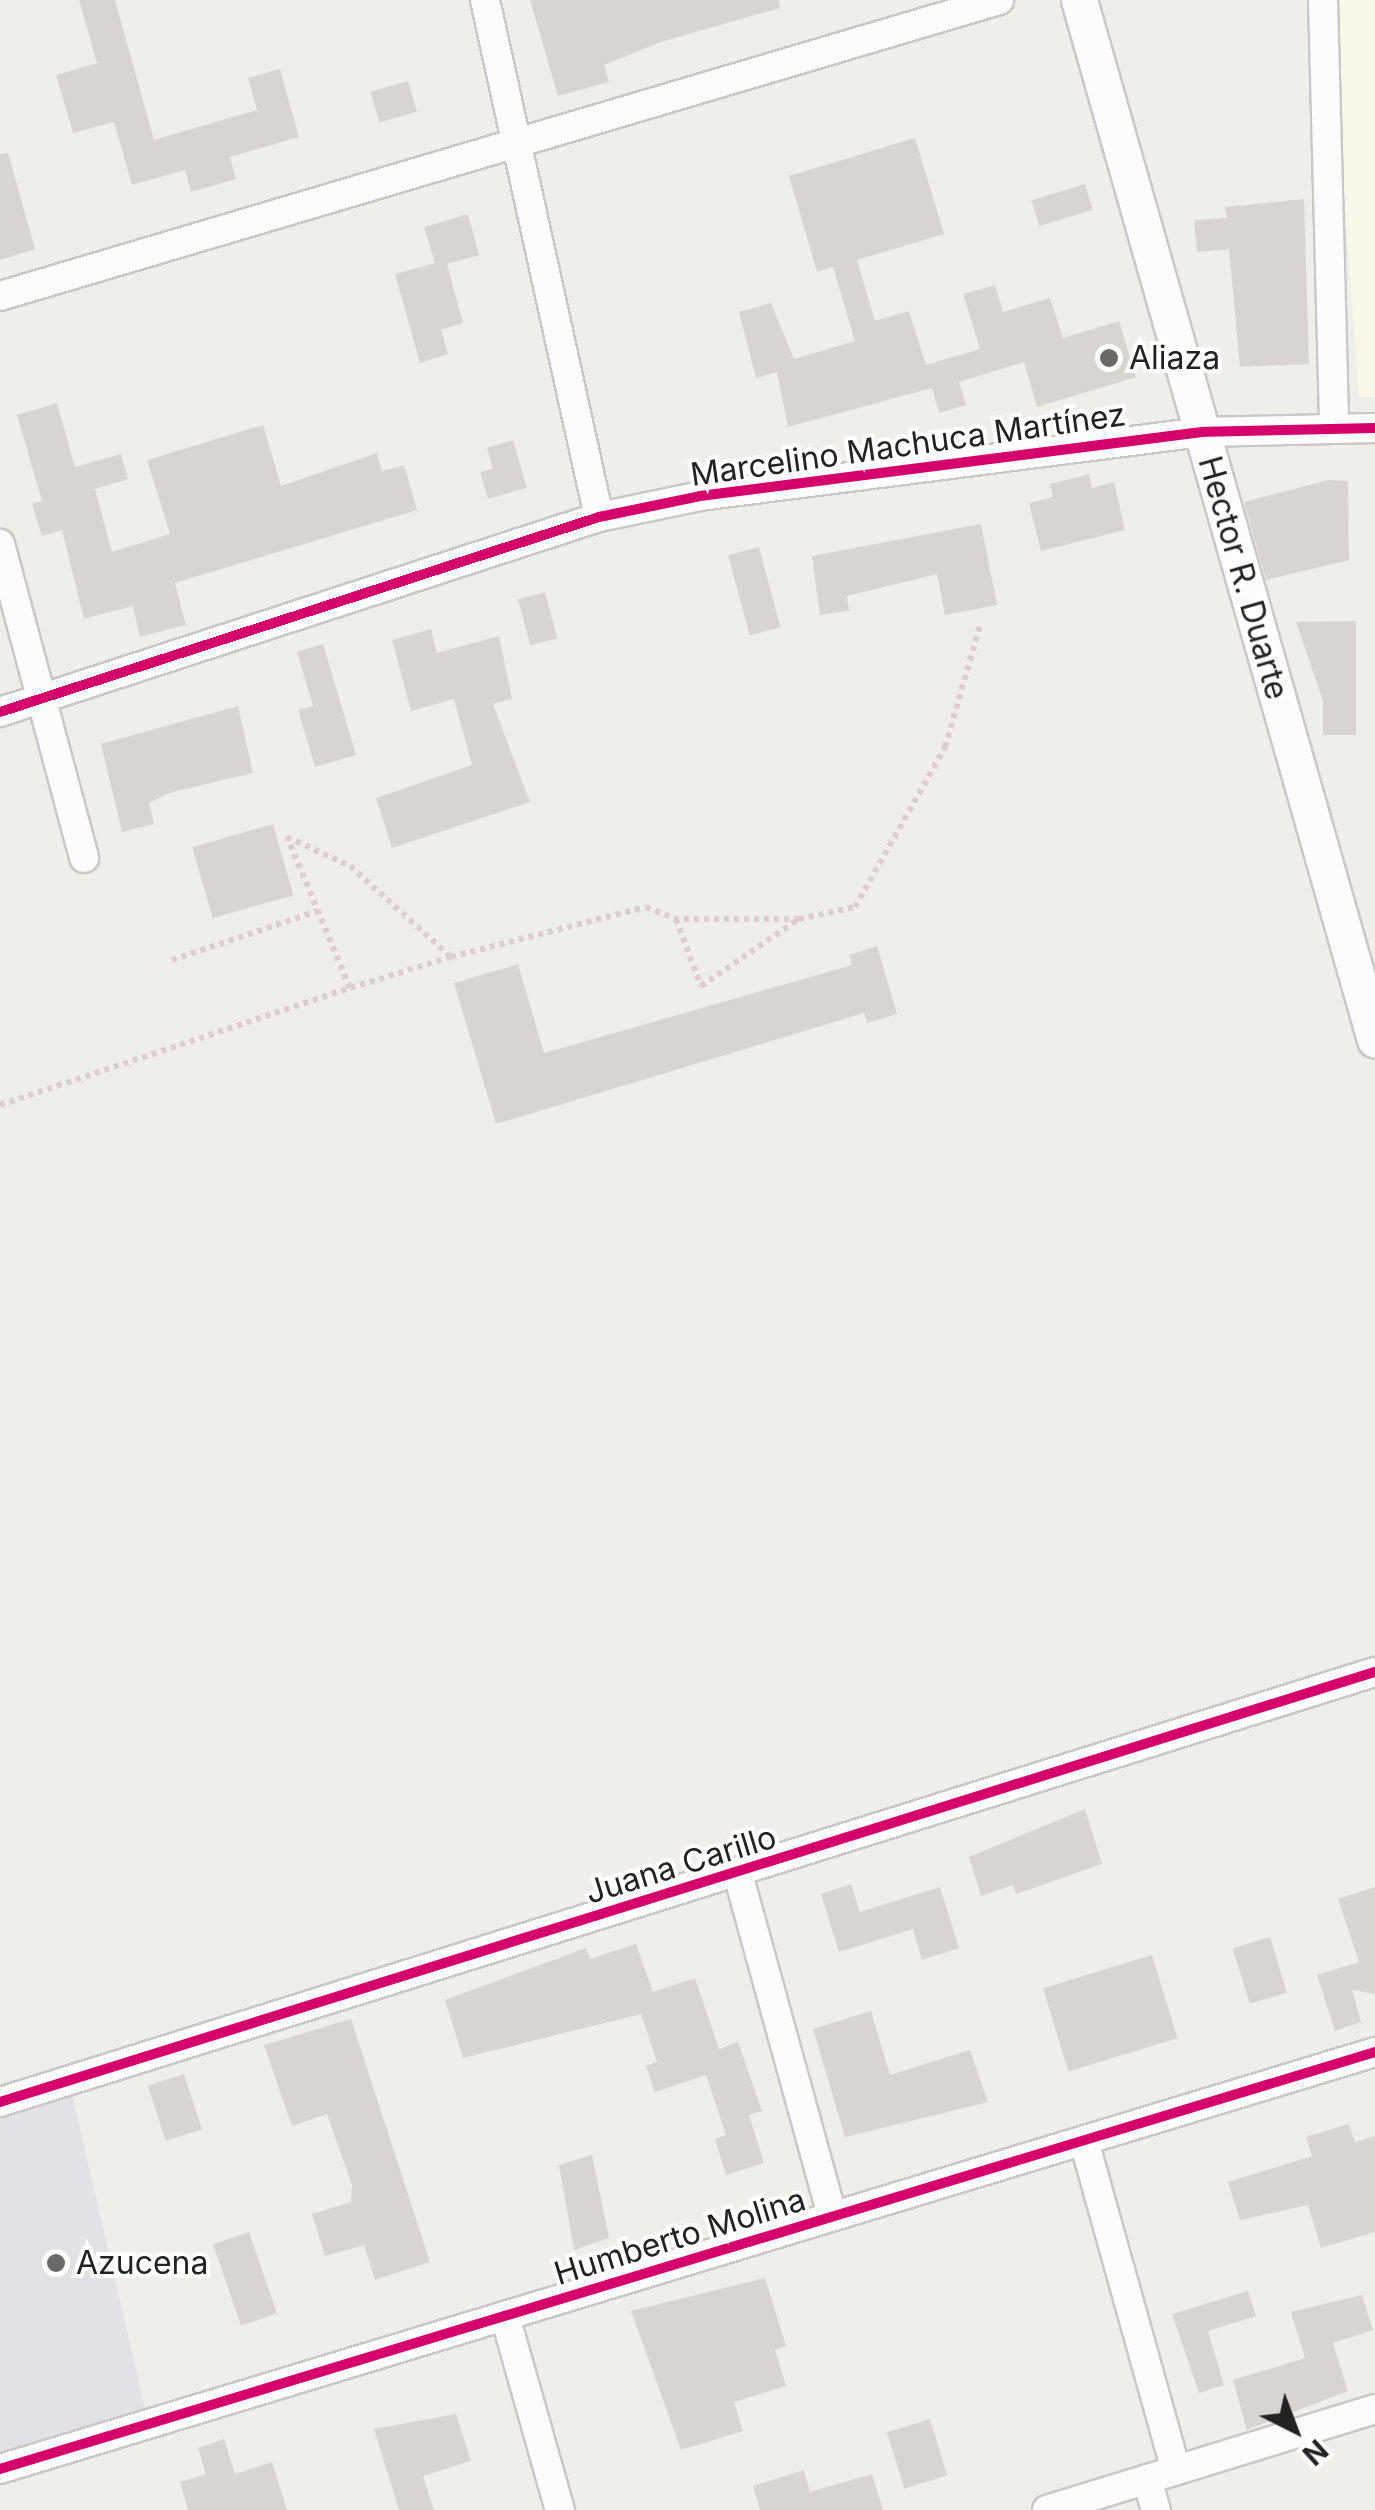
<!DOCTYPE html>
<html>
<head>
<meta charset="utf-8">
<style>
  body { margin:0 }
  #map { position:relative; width:1375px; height:2510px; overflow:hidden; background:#f0eeeb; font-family:Inter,sans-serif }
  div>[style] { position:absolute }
  .education>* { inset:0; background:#f8f7e8 }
  .plaza>* { inset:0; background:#e2e1e5 }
  .building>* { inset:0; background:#d7d4d2; transform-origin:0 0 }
  .path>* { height:6px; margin-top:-3px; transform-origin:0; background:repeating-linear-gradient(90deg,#dccecd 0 5px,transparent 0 10px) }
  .roads { filter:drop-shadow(2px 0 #c9c8c7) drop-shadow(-2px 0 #c9c8c7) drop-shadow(0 2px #c9c8c7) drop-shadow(0 -2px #c9c8c7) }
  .minor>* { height:28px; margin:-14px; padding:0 14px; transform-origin:14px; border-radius:14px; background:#fdfcfc }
  .tertiary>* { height:35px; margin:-17.5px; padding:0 17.5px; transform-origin:17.5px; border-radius:17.5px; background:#fdfcfc }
  .cycleway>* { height:10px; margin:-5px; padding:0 5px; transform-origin:5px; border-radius:5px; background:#d6006c }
  .dots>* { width:28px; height:28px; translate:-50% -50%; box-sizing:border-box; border:5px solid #fff; border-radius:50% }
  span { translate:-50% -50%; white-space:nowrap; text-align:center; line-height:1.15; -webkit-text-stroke:8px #fff; paint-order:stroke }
  .poi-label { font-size:32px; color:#222 }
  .left { translate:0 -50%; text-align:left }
  .street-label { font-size:32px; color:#222 }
  .north { position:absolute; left:1245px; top:2380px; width:100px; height:100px; -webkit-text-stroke:8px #fff; paint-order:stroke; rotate:138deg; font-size:28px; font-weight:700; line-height:40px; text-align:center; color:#222 }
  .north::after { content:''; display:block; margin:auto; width:35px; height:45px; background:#222; clip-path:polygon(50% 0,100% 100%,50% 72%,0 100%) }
</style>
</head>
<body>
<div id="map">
  <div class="education">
    <div style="clip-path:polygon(1330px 0,1375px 0,1375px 397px,1359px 398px)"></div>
  </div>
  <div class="plaza">
    <div style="clip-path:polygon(72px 2094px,146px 2413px,0 2458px,0 2112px)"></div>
  </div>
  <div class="building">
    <div style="clip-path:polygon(79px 0,115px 0,154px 140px,257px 110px,248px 78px,280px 69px,299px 137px,230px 157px,236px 179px,191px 192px,185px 170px,132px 185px,114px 122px,73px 133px,56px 75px,97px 63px)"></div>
    <div style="clip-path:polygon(530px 0,779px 0,780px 8px,661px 42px,604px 65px,609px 82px,558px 96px)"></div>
    <div style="left:408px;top:81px;width:32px;height:39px;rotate:74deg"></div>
    <div style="clip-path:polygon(915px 138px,944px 234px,857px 260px,875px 321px,909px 311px,926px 365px,980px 349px,963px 294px,995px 285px,1003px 312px,1050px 298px,1063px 338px,1119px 321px,1136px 377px,1037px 407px,1024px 362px,959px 382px,966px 405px,939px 413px,932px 388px,788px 427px,777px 372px,756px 378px,739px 312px,771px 303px,794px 359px,855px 341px,833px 267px,817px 272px,789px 176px)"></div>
    <div style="clip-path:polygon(8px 153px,35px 249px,0 260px,0 154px)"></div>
    <div style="left:1085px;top:184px;width:27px;height:56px;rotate:73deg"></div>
    <div style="clip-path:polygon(1304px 199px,1309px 364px,1240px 367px,1229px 249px,1197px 252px,1194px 220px,1227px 218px,1225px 207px)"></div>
    <div style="clip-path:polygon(468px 214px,479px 255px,447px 264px,463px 323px,441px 330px,448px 354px,420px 363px,395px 274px,435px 263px,424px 227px)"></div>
    <div style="clip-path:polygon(57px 403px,75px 467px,121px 454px,128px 479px,95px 489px,112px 552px,170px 534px,147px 460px,263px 425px,281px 486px,377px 453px,382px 471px,404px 465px,417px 510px,175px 583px,186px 625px,140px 637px,133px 606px,84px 619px,62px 530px,42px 536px,32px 504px,42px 501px,17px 415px)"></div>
    <div style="clip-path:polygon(513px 440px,527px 488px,488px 499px,480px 472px,493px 469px,487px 448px)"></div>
    <div style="clip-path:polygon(1089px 474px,1092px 488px,1114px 482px,1125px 530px,1041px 551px,1029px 503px,1053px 497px,1050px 484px)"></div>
    <div style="clip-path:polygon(1328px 480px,1348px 481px,1349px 560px,1266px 580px,1244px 502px)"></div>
    <div style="clip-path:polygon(981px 524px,997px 605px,945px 615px,937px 574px,847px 596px,849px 611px,820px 615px,812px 556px)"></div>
    <div style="left:759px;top:547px;width:83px;height:32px;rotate:75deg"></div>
    <div style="left:545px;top:592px;width:48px;height:28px;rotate:75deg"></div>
    <div style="clip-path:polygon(1356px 621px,1356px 735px,1323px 735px,1323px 701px,1296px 622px)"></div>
    <div style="clip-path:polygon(431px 629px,437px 653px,499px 636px,512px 699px,493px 704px,530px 802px,392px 848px,376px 798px,472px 765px,454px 699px,411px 711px,392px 640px)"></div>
    <div style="clip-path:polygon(323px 644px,356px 755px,315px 767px,298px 710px,313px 706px,297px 652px)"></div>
    <div style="clip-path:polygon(238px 706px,253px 773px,169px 793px,149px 803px,154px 824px,122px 832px,101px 744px)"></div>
    <div style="left:273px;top:824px;width:74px;height:84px;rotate:74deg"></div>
    <div style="clip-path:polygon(877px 946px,897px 1014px,867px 1023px,864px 1013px,496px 1124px,454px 983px,518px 964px,544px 1053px,852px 965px,849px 955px)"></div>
    <div style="clip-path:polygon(1085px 1809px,1102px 1864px,1016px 1894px,1013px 1885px,981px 1896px,969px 1857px)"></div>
    <div style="clip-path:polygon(851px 1884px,860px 1912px,940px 1887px,959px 1948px,922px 1960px,913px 1929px,839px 1952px,821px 1894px)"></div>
    <div style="clip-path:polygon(1375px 1887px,1375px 1994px,1352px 1990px,1361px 2022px,1335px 2031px,1317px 1975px,1359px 1962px,1338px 1899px)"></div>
    <div style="left:1270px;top:1937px;width:58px;height:39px;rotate:73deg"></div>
    <div style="clip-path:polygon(636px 1944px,653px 1992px,695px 1978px,719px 2049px,738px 2042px,762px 2111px,749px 2115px,764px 2163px,726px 2175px,715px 2139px,726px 2135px,706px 2075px,655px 2092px,646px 2066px,657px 2062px,641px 2014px,463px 2058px,445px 2000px,586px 1948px,590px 1959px)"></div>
    <div style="left:1152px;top:1955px;width:87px;height:114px;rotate:73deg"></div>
    <div style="clip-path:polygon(871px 2011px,890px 2075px,970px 2050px,988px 2102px,845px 2137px,813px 2029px)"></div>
    <div style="clip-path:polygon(351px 2019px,430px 2262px,375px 2280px,364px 2245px,325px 2256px,312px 2214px,351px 2202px,352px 2185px,327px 2114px,292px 2126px,264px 2045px)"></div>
    <div style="left:184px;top:2074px;width:58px;height:38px;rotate:72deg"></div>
    <div style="clip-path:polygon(1349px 2124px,1355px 2142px,1375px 2136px,1375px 2232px,1321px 2248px,1308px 2205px,1240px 2220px,1228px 2182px,1312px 2156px,1306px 2137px)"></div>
    <div style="clip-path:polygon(592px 2155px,609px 2238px,574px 2250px,559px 2165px)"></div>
    <div style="left:249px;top:2232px;width:86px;height:38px;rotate:71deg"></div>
    <div style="clip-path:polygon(765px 2278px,786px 2346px,775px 2350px,786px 2386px,734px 2402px,743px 2431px,681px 2450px,631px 2311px)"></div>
    <div style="clip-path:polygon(1248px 2291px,1256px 2316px,1208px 2331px,1224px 2385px,1199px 2393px,1172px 2314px)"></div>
    <div style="clip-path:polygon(1362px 2295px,1373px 2330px,1333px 2343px,1348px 2391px,1247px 2430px,1233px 2380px,1305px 2358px,1291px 2312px)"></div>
    <div style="clip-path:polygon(456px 2414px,471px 2461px,423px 2476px,434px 2510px,399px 2510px,374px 2429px)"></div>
    <div style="left:930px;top:2419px;width:59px;height:45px;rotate:73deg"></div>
    <div style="clip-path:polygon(224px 2439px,235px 2474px,272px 2462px,287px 2510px,188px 2510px,180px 2482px,206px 2474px,198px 2448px)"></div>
    <div style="clip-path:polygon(804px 2470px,810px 2492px,872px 2474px,883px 2510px,760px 2510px,753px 2486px)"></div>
  </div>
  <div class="path">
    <div style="left:799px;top:919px;width:123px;rotate:180deg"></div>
    <div style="left:676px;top:919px;width:72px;rotate:69.5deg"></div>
    <div style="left:701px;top:986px;width:119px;rotate:-34.4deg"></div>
    <div style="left:799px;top:919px;width:57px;rotate:-12.1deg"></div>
    <div style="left:855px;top:907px;width:184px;rotate:-60.6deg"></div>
    <div style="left:945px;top:747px;width:126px;rotate:-73.9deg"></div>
    <div style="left:451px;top:957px;width:106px;rotate:162.9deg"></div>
    <div style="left:350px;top:988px;width:164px;rotate:-112.6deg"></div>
    <div style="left:287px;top:837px;width:69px;rotate:24.7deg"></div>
    <div style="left:350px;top:866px;width:136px;rotate:42deg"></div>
    <div style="left:451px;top:957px;width:201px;rotate:-14.4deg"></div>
    <div style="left:646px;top:907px;width:32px;rotate:22deg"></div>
    <div style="left:172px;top:960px;width:154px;rotate:-18.6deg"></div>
    <div style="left:0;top:1105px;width:369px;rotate:-18.5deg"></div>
  </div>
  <div class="roads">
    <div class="minor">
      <div style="left:485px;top:0;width:529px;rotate:77.57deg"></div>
      <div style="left:1323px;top:0;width:429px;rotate:88.5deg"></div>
      <div style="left:0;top:296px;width:1042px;rotate:-16.5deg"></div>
      <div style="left:0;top:544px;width:325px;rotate:75deg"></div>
      <div style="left:0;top:712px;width:630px;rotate:-18.03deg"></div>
      <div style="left:599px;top:517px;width:103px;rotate:-11.7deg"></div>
      <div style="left:700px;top:496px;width:506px;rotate:-7.27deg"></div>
      <div style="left:1202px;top:432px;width:173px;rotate:-1.3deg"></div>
      <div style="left:738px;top:1874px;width:355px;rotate:74.6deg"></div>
      <div style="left:0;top:2102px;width:1441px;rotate:-17.37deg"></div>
      <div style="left:1084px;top:2141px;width:342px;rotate:74.4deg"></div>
      <div style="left:505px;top:2316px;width:202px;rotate:74.2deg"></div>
      <div style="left:0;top:2469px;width:1437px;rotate:-16.87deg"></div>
      <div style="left:1147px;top:2479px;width:32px;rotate:74deg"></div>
      <div style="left:1047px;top:2510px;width:343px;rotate:-17.1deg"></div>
    </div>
    <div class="tertiary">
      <div style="left:1079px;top:0;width:1081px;rotate:74.11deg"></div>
    </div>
  </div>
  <div class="cycleway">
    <div style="left:0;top:712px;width:630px;rotate:-18.03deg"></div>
    <div style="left:599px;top:517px;width:103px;rotate:-11.7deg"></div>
    <div style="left:700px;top:496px;width:506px;rotate:-7.27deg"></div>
    <div style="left:1202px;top:432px;width:173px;rotate:-1.3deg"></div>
    <div style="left:0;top:2102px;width:1441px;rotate:-17.37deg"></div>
    <div style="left:0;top:2469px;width:1437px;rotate:-16.87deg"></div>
  </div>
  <div class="dots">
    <div style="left:1109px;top:358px;background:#6a6968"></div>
    <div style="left:56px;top:2263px;background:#6a6968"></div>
  </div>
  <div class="poi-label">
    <span class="left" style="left:1129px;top:358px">Aliaza</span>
    <span class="left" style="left:76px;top:2263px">Azucena</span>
  </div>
  <div class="street-label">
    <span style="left:908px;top:445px;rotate:-8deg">Marcelino Machuca Martínez</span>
    <span style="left:1243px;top:578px;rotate:74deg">Hector R. Duarte</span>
    <span style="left:681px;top:1865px;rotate:-17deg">Juana Carillo</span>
    <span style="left:680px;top:2237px;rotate:-17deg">Humberto Molina</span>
  </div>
  <div class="north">N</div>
</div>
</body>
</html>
